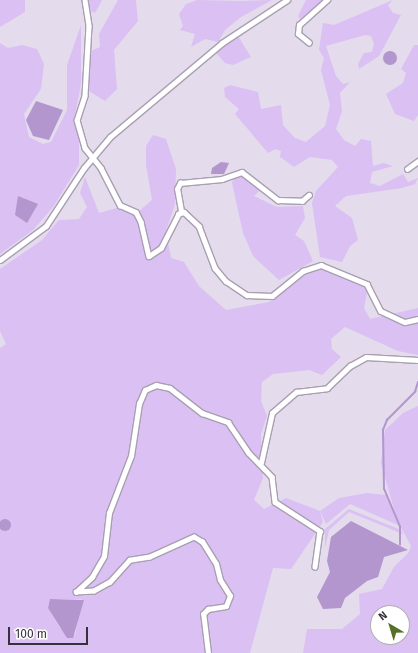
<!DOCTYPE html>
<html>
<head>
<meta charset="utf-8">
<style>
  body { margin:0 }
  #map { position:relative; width:418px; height:653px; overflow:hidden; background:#e4dbed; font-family:"Fira Sans",sans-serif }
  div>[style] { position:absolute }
  .green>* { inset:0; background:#dac0f3 }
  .water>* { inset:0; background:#b296cd }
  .round { border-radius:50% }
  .stream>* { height:1.5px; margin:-0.75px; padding:0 0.75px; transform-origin:0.75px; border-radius:0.75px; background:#b296cd }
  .roads { filter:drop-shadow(1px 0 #a89fb1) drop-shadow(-1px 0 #a89fb1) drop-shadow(0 1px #a89fb1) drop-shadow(0 -1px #a89fb1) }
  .street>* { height:4.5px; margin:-2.25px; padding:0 2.25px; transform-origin:2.25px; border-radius:2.25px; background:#fff }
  span { translate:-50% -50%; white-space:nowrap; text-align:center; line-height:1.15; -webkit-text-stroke:3.5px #fff; paint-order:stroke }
  .north { position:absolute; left:370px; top:605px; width:40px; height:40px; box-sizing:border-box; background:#fff; border:1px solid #afadb0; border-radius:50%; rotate:322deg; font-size:11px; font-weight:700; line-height:16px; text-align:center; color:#363239 }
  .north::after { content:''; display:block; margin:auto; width:14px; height:18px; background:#557126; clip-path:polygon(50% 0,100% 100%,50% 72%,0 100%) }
  .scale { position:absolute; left:8px; top:627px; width:80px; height:18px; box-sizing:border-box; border:2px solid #363239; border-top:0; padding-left:5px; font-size:12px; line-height:14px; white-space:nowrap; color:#363239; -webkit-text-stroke:3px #fff; paint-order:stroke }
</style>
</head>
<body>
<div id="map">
  <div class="green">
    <div style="clip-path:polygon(0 0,25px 0,25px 12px,0 27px)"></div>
    <div style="clip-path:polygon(89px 0,102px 0,95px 13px,89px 10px)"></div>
    <div style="clip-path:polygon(118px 0,136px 0,138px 21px,114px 50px,117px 89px,105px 101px,89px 91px,88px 69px,91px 51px,100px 47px,99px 34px)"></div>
    <div style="clip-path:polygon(197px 0,239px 1px,272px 0,241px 17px,225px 30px,218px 42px,205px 39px,191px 47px,195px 34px,180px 30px,183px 26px,179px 14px,186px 4px)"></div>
    <div style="clip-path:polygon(306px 0,323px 0,300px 19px,298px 16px)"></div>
    <div style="clip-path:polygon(393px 0,388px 5px,393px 13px,401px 15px,379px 56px,359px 69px,358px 64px,364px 53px,372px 52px,374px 44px,371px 36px,365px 35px,326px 46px,336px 76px,343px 84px,350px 82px,340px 93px,342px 111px,336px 129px,344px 140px,355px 146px,361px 139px,371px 141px,373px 166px,383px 163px,393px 166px,372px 172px,370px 183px,380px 186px,403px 174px,408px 182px,418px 178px,415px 184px,402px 188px,346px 196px,335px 206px,352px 218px,358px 240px,350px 246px,342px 262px,320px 257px,312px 203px,316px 191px,338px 167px,332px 160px,310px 157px,294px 167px,280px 157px,281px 151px,275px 149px,268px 153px,235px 114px,239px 109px,225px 97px,224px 88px,230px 85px,258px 92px,261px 109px,281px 105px,283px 125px,295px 138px,306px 142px,325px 126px,330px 105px,321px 70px,324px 58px,319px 50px,323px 23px,334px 25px)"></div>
    <div style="clip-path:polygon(81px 25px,81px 84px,74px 120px,79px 136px,79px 165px,53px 207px,33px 230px,0 254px,0 43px,8px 48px,22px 45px,37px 49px,44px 64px,41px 89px,24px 114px,29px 137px,43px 144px,51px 142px,67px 110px,67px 65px)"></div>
    <div style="clip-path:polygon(238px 36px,251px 57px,233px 65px,225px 63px,216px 53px)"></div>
    <div style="clip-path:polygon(414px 45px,418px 45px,418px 115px,414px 121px,395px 114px,386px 94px,403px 83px,406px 73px,401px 69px)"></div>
    <div style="clip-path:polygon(evenodd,153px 135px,166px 139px,176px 169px,175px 204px,166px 231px,171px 258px,184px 262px,199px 286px,226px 310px,269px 302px,315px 268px,338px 272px,368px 287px,364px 308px,370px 319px,418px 308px,418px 355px,398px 351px,345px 327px,331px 339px,332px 349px,341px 357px,322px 375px,309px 370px,273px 374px,262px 382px,261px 401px,267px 416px,261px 434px,263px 478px,254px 500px,264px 509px,286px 498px,320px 511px,323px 522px,291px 569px,273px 568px,250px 653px,0 653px,0 348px,6px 344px,0 331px,0 269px,42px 240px,59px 220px,79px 219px,87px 207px,80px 193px,85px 177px,99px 213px,120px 207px,138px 212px,152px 200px,146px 165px,146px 146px,153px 135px,50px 599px,82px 599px,75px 635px,60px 628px,48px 608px,50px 599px)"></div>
    <div style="clip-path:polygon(245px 174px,261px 189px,254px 196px,277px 207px,303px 206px,305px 218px,295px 235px,304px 241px,313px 261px,279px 280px,253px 256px,243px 233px,232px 183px,234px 177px)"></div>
    <div style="clip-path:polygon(evenodd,418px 406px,418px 653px,303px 653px,307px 629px,342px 629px,360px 614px,359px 594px,382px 589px,394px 567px,409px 552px,411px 546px,397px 520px,381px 463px,385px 430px,403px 413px,418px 406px,378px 613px,402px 613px,402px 637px,378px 637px,378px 613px)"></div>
    <div style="clip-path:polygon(367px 493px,386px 495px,398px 525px,350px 504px,326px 524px,320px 511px,339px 498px)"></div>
    <div style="clip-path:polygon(349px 509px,401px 530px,403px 534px,349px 512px,329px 530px,325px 548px,325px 529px)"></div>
  </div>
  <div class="water">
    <div class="round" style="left:383px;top:51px;width:14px;height:14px"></div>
    <div style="clip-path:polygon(36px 101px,63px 110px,49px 140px,33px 136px,29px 127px,26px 120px)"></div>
    <div style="clip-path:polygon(221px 162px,229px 163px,224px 174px,211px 174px,212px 168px)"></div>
    <div style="clip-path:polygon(18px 196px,38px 204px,27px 223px,15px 215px)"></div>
    <div class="round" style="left:-1px;top:519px;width:12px;height:12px"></div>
    <div style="clip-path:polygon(351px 521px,408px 550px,384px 557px,378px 577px,367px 581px,345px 598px,341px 608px,323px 609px,317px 597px,330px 572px,327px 561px,331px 537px)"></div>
    <div style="clip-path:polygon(50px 599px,84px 600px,73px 638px,67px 638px,48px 608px)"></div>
  </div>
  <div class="stream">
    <div style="left:400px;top:545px;width:18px;rotate:-90deg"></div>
    <div style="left:400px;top:527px;width:41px;rotate:-112.8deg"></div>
    <div style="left:384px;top:489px;width:59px;rotate:-91deg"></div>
    <div style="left:383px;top:430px;width:11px;rotate:-68deg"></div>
    <div style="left:387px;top:420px;width:40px;rotate:-45deg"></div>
    <div style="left:415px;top:392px;width:10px;rotate:-73deg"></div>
  </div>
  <div class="roads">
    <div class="street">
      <div style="left:85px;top:0;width:26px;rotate:81deg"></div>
      <div style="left:89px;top:26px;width:70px;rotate:93.3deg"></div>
      <div style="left:85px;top:96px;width:25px;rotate:108deg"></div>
      <div style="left:77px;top:120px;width:29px;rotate:74deg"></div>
      <div style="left:85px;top:148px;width:26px;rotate:51deg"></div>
      <div style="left:101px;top:168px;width:42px;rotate:62.8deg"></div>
      <div style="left:120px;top:205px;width:17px;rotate:24deg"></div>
      <div style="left:136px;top:212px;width:11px;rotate:63deg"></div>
      <div style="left:141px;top:222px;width:35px;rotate:77deg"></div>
      <div style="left:149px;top:256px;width:14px;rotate:-34deg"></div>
      <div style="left:161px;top:248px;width:38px;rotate:-63deg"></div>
      <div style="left:178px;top:214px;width:6px;rotate:-18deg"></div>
      <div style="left:184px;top:212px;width:21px;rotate:43deg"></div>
      <div style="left:199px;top:226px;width:45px;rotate:69.1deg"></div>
      <div style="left:215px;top:268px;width:17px;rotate:50deg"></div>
      <div style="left:226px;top:281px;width:25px;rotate:34deg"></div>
      <div style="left:247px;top:295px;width:25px;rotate:2deg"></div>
      <div style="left:272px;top:296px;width:40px;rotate:-39deg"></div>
      <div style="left:303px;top:271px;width:19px;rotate:-18deg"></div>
      <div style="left:321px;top:265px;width:50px;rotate:22.4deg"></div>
      <div style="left:367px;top:284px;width:30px;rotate:63deg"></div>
      <div style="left:381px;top:311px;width:26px;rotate:25deg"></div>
      <div style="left:405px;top:322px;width:13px;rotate:-13deg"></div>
      <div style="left:309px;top:43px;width:14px;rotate:-141deg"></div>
      <div style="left:298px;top:34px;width:9px;rotate:-84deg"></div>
      <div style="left:299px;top:25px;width:38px;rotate:-42deg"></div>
      <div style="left:407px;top:169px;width:14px;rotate:-36deg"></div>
      <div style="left:181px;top:211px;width:22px;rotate:-100deg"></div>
      <div style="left:177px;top:189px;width:7px;rotate:-63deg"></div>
      <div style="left:180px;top:183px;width:42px;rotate:-5.4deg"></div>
      <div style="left:222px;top:179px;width:21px;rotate:-19deg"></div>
      <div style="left:242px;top:172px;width:46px;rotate:37.9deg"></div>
      <div style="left:278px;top:200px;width:24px;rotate:2deg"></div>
      <div style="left:302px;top:201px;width:9px;rotate:-41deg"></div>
      <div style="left:0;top:260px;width:57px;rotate:-36.5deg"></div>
      <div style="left:46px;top:226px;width:69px;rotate:-56.8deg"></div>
      <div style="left:84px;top:168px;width:40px;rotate:-50deg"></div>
      <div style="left:110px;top:137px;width:146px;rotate:-40deg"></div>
      <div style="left:222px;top:43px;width:78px;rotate:-33.5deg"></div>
      <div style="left:261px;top:463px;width:51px;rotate:-77.6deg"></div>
      <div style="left:272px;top:413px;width:32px;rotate:-41deg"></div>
      <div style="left:296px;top:392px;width:31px;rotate:-7deg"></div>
      <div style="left:327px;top:388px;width:32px;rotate:-44deg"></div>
      <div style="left:350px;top:366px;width:18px;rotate:-29deg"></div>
      <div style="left:366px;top:357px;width:52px;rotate:3.3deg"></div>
      <div style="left:208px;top:653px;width:39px;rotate:-97deg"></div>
      <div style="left:203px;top:614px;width:7px;rotate:-45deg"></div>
      <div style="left:208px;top:609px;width:18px;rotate:-9deg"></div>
      <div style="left:226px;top:606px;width:11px;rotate:-68deg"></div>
      <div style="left:230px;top:596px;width:19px;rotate:-122deg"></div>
      <div style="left:220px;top:580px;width:16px;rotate:-104deg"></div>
      <div style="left:216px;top:564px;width:26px;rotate:-122deg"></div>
      <div style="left:202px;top:542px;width:9px;rotate:-148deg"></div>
      <div style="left:194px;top:537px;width:48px;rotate:155.6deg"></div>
      <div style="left:150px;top:557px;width:20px;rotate:171deg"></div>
      <div style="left:130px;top:560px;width:30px;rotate:132deg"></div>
      <div style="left:110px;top:582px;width:18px;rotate:151deg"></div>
      <div style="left:94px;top:591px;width:18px;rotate:177deg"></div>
      <div style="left:76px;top:592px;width:22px;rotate:-43deg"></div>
      <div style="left:92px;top:577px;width:24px;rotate:-60deg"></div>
      <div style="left:104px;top:556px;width:43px;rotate:-83.4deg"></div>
      <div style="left:109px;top:513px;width:61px;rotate:-68.9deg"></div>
      <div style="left:131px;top:456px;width:53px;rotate:-81.3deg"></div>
      <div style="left:139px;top:404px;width:15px;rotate:-67deg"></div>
      <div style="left:145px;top:390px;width:12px;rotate:-24deg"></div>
      <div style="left:156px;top:385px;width:14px;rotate:12deg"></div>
      <div style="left:170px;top:388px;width:41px;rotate:38deg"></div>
      <div style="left:202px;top:413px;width:28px;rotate:19deg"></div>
      <div style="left:228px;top:422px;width:37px;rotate:56deg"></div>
      <div style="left:249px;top:453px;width:33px;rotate:46deg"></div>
      <div style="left:272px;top:477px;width:25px;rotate:83deg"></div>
      <div style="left:275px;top:502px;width:54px;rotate:32.8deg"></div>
      <div style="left:320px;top:531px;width:36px;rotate:98deg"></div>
    </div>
  </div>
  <div class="north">N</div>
  <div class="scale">100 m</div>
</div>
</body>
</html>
